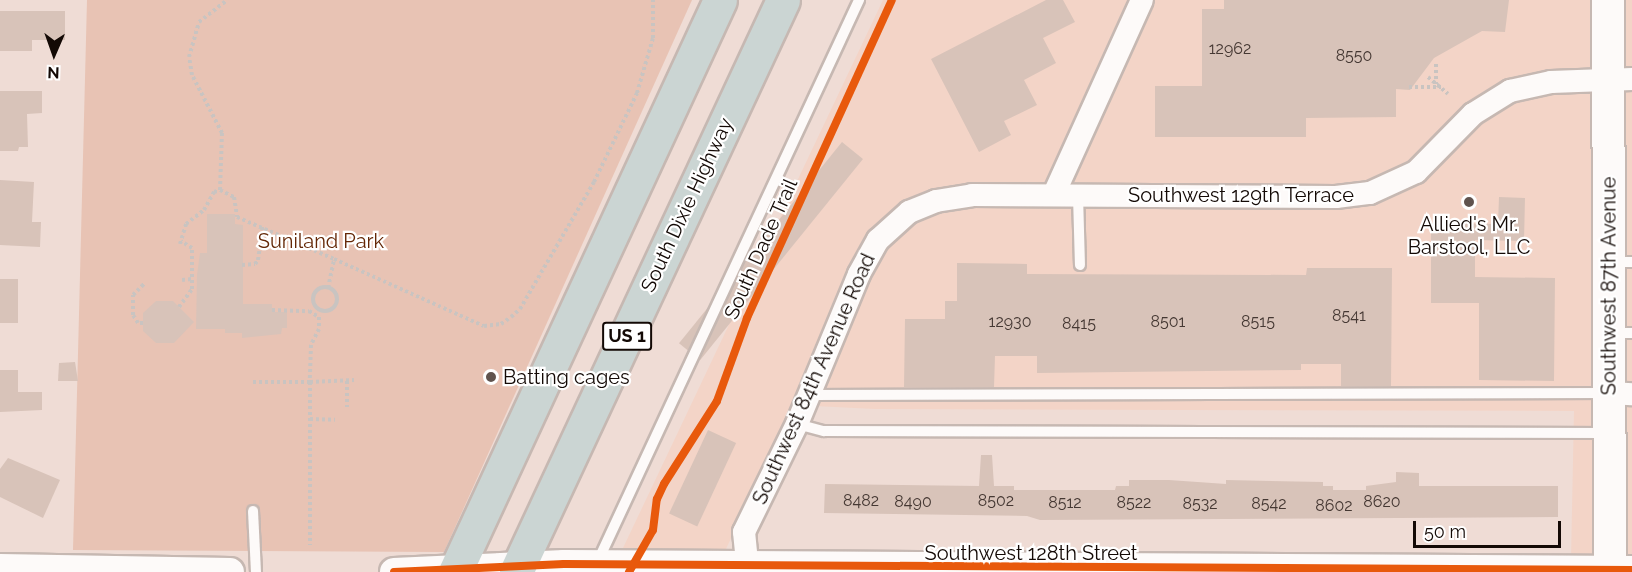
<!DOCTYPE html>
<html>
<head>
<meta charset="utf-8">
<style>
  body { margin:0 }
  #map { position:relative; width:1632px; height:572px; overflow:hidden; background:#efdcd5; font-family:Raleway,sans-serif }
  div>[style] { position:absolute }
  .built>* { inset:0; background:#f3d4c7 }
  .green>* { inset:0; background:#e8c3b4 }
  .building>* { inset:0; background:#d8c3b9; transform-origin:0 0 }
  .path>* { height:4px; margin-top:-2px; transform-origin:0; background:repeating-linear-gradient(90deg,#c9c4c1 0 3px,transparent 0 6px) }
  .path>.ring { margin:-2px; padding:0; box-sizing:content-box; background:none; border:4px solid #c9c4c1; border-radius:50% }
  .roads { filter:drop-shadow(2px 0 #c6b8b2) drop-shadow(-2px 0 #c6b8b2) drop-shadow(0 2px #c6b8b2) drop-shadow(0 -2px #c6b8b2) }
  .service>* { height:10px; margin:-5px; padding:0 5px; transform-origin:5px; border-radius:5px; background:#fdfaf9 }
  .minor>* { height:22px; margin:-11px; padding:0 11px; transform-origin:11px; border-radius:11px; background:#fdfaf9 }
  .tertiary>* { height:28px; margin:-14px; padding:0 14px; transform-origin:14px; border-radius:14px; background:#fdfaf9 }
  .secondary>* { height:32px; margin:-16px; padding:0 16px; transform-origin:16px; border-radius:16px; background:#fdfaf9 }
  .trunk>* { height:33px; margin:-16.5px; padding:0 16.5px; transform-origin:16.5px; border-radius:16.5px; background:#cbd5d3 }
  .cycleway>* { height:8px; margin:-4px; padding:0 4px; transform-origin:4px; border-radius:4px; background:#e8590c }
  .dots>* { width:16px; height:16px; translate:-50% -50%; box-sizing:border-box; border:3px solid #fff; border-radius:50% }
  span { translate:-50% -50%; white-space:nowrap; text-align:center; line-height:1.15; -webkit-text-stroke:4.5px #fff; paint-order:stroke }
  .number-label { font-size:16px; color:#453833 }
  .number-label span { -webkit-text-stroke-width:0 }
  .shield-label span { padding:2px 4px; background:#fff; border:2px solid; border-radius:4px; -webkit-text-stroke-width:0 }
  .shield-label { font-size:18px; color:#130905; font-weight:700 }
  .street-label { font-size:20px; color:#130905 }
  .poi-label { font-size:20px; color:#130905 }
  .left { translate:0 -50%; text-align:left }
  .park-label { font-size:20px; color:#642706 }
  .north { position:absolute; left:24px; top:24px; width:60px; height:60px; -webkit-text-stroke:4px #fff; paint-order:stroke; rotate:182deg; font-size:16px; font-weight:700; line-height:24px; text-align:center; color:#130905 }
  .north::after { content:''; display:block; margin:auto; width:21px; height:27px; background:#130905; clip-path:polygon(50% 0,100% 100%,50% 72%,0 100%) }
  .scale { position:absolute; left:1413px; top:521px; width:148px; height:27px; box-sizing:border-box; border:3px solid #130905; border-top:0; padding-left:8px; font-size:18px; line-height:21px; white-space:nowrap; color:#130905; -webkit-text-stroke:4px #fff; paint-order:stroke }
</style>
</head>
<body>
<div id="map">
  <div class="built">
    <div style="clip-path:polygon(883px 0,1632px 0,1632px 559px,1571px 559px,1574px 411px,875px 409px,794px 405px,725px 551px,623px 548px)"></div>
  </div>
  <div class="green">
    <div style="clip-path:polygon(87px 0,692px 0,444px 552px,73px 550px)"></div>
  </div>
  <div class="building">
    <div style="clip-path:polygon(1046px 0,1063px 0,1075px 22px,1043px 38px,1056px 63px,1024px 80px,1037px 105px,1004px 121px,1011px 135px,979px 152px,931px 59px)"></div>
    <div style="clip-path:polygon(1224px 0,1509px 0,1505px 32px,1482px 31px,1434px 58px,1410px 90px,1396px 89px,1396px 117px,1306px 118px,1306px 137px,1155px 137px,1155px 86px,1202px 86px,1202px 9px,1224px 9px)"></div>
    <div style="clip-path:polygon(0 11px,65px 11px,65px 40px,32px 40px,32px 51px,0 51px)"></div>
    <div style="clip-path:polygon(0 91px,42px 91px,42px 113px,27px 114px,28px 147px,19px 147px,18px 151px,0 151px)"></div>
    <div style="left:842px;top:142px;width:27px;height:259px;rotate:39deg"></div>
    <div style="clip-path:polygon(0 180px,34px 182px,32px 222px,41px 222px,40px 247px,0 245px)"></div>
    <div style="clip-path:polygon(1499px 197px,1525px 198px,1524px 241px,1475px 240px,1475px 277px,1555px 278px,1554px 381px,1479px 380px,1479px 303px,1431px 303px,1431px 223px,1498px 224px)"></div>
    <div style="clip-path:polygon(207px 214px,235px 214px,235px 224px,243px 225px,243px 304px,272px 304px,272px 312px,287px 312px,287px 328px,282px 328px,281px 334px,242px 338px,242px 333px,225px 333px,225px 329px,196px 329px,197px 275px,200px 253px,207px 253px)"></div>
    <div style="clip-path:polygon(957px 263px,1027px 264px,1027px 274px,1306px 275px,1307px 268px,1392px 268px,1391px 386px,1341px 386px,1341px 364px,1301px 364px,1301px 370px,1037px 373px,1037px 356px,995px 356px,994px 387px,904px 387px,905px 319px,945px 319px,945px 301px,957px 301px)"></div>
    <div style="left:0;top:279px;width:18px;height:44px"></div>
    <div style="clip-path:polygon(156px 301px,173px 301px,194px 322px,174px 343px,156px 343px,143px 331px,143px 313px)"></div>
    <div style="clip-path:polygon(75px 362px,78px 381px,58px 381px,59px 363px)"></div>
    <div style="clip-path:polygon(0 370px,18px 370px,18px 392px,42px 392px,42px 410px,0 412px)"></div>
    <div style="left:708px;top:430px;width:31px;height:92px;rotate:25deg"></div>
    <div style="clip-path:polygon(981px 455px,992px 455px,994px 486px,1014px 486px,1014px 490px,1115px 490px,1116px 486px,1129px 486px,1129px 480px,1169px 480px,1226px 484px,1226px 480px,1323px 482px,1323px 486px,1333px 486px,1333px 490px,1366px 490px,1366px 486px,1396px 482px,1396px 472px,1419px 473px,1419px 486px,1558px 486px,1558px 517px,1040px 520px,1027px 516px,824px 513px,825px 484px,979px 486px)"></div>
    <div style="clip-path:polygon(8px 458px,60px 480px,43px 518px,0 497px,0 469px)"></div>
  </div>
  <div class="path">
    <div style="left:1436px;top:64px;width:20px;rotate:90deg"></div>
    <div style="left:1428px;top:77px;width:26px;rotate:40deg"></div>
    <div style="left:1409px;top:87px;width:32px"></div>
    <div style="left:220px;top:190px;width:57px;rotate:-88deg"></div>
    <div style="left:222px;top:133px;width:65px;rotate:-117.3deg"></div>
    <div style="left:192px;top:75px;width:18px;rotate:-99deg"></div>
    <div style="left:189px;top:57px;width:36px;rotate:-74deg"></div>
    <div style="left:199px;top:22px;width:36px;rotate:-38deg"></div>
    <div style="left:180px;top:244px;width:21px;rotate:-73deg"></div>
    <div style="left:186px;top:224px;width:23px;rotate:-38deg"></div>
    <div style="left:204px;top:210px;width:21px;rotate:-61deg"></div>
    <div style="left:214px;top:192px;width:6px;rotate:-18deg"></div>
    <div style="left:220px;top:190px;width:16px;rotate:27deg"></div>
    <div style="left:234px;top:197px;width:20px;rotate:81deg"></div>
    <div style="left:237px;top:217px;width:106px;rotate:23.4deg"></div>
    <div style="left:242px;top:265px;width:13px;rotate:-4deg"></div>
    <div style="left:255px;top:264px;width:5px;rotate:-53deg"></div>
    <div style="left:258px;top:260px;width:34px;rotate:-82deg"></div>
    <div style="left:182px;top:280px;width:10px;rotate:-6deg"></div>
    <div class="ring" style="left:313px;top:287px;width:20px;height:20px"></div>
    <div style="left:328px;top:288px;width:30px;rotate:-78deg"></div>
    <div style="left:334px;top:259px;width:164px;rotate:24.1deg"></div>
    <div style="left:484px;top:326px;width:17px;rotate:-7deg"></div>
    <div style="left:501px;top:324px;width:12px;rotate:-35deg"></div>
    <div style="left:511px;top:317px;width:12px;rotate:-42deg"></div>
    <div style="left:520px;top:309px;width:147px;rotate:-59.8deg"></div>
    <div style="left:594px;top:182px;width:99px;rotate:-64.2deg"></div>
    <div style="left:637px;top:93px;width:57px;rotate:-73.8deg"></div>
    <div style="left:653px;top:38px;width:38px;rotate:-90deg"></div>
    <div style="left:179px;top:307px;width:22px;rotate:-54deg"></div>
    <div style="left:192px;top:289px;width:41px;rotate:-90deg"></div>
    <div style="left:192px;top:248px;width:13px;rotate:-148deg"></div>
    <div style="left:272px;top:310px;width:37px;rotate:2deg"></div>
    <div style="left:309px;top:311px;width:12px;rotate:31deg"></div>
    <div style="left:319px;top:317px;width:12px;rotate:90deg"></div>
    <div style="left:319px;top:329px;width:18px;rotate:117deg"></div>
    <div style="left:311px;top:345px;width:37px;rotate:92deg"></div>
    <div style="left:310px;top:382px;width:44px;rotate:-2.6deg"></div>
    <div style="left:143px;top:323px;width:5px;rotate:180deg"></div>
    <div style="left:138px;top:323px;width:9px;rotate:-122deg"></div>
    <div style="left:133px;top:315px;width:20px;rotate:-90deg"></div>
    <div style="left:133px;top:295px;width:16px;rotate:-45deg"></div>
    <div style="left:347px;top:381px;width:26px;rotate:90deg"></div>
    <div style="left:253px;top:382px;width:57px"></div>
    <div style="left:310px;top:382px;width:163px;rotate:90deg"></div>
    <div style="left:310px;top:419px;width:25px;rotate:2deg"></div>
  </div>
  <div class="roads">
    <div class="service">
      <div style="left:1078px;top:195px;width:70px;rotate:88.4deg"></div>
      <div style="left:1611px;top:262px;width:21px"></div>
      <div style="left:1611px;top:333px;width:21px"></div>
      <div style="left:809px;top:395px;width:797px;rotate:-0.14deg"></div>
      <div style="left:797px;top:424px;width:28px;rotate:15deg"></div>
      <div style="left:824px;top:431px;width:783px;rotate:0.15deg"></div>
      <div style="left:253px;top:511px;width:61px;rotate:87.2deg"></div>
      <div style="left:597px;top:563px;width:621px;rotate:-65.04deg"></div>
    </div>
    <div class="minor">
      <div style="left:1054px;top:194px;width:213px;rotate:-65.6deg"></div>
      <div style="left:1610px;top:393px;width:22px;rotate:3deg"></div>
      <div style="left:748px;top:572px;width:40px;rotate:-95.7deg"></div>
      <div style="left:744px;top:532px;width:120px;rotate:-63.9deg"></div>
      <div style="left:797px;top:424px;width:162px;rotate:-67.5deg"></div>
      <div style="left:859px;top:274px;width:39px;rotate:-61deg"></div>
      <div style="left:878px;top:240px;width:42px;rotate:-42.1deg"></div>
      <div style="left:909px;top:212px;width:29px;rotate:-22deg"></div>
      <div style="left:936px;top:201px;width:36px;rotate:-9deg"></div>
      <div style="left:972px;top:195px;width:364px;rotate:0.3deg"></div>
      <div style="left:1336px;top:197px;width:34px;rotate:-7deg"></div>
      <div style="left:1370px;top:193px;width:51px;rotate:-24.5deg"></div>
      <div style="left:1416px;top:172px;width:81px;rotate:-45.5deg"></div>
      <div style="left:1473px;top:114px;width:44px;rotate:-31.9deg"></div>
      <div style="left:1510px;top:91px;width:42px;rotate:-12.4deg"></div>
      <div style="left:1551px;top:82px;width:81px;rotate:-2.1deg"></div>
    </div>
    <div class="tertiary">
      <div style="left:0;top:568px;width:230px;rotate:1deg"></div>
      <div style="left:394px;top:572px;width:170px;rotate:-2.7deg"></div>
      <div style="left:564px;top:564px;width:1068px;rotate:0.32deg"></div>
    </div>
    <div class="secondary">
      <div style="left:1608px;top:0;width:572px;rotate:89.8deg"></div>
    </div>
    <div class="trunk">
      <div style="left:455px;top:572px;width:630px;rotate:-65.14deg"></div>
      <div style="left:516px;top:572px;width:631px;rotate:-64.98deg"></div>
    </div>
  </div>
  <div class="cycleway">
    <div style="left:394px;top:572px;width:170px;rotate:-2.7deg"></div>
    <div style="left:564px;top:564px;width:1068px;rotate:0.32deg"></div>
    <div style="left:629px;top:572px;width:48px;rotate:-60.3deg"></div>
    <div style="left:653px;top:530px;width:31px;rotate:-83deg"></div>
    <div style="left:657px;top:499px;width:17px;rotate:-65deg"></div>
    <div style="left:664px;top:484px;width:98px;rotate:-57.4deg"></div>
    <div style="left:717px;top:401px;width:88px;rotate:-70.1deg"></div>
    <div style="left:747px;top:318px;width:349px;rotate:-65.5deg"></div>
  </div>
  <div class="dots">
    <div style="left:1469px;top:202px;background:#60534e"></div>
    <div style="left:491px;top:377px;background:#60534e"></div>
  </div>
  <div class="number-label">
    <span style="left:1230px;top:49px">12962</span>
    <span style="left:1354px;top:56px">8550</span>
    <span style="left:1349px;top:316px">8541</span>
    <span style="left:1010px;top:322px">12930</span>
    <span style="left:1168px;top:322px">8501</span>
    <span style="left:1258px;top:322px">8515</span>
    <span style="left:1079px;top:324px">8415</span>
    <span style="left:861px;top:501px">8482</span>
    <span style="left:996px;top:501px">8502</span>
    <span style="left:913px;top:502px">8490</span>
    <span style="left:1382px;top:502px">8620</span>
    <span style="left:1065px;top:503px">8512</span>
    <span style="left:1134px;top:503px">8522</span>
    <span style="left:1200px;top:504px">8532</span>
    <span style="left:1269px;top:504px">8542</span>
    <span style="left:1334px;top:506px">8602</span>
  </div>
  <div class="shield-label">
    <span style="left:627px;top:336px">US 1</span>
  </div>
  <div class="street-label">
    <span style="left:1241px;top:195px">Southwest 129th Terrace</span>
    <span style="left:687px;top:205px;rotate:-65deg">South Dixie Highway</span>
    <span style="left:761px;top:249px;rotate:-66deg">South Dade Trail</span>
    <span style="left:1609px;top:286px;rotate:-90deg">Southwest 87th Avenue</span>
    <span style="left:814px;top:379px;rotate:-66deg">Southwest 84th Avenue Road</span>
    <span style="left:1031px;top:553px">Southwest 128th Street</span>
  </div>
  <div class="poi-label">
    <span style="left:1469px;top:236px">Allied's Mr.<br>Barstool, LLC</span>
    <span class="left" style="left:503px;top:377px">Batting cages</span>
  </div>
  <div class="park-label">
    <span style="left:321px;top:241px">Suniland Park</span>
  </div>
  <div class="north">N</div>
  <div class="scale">50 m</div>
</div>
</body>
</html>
